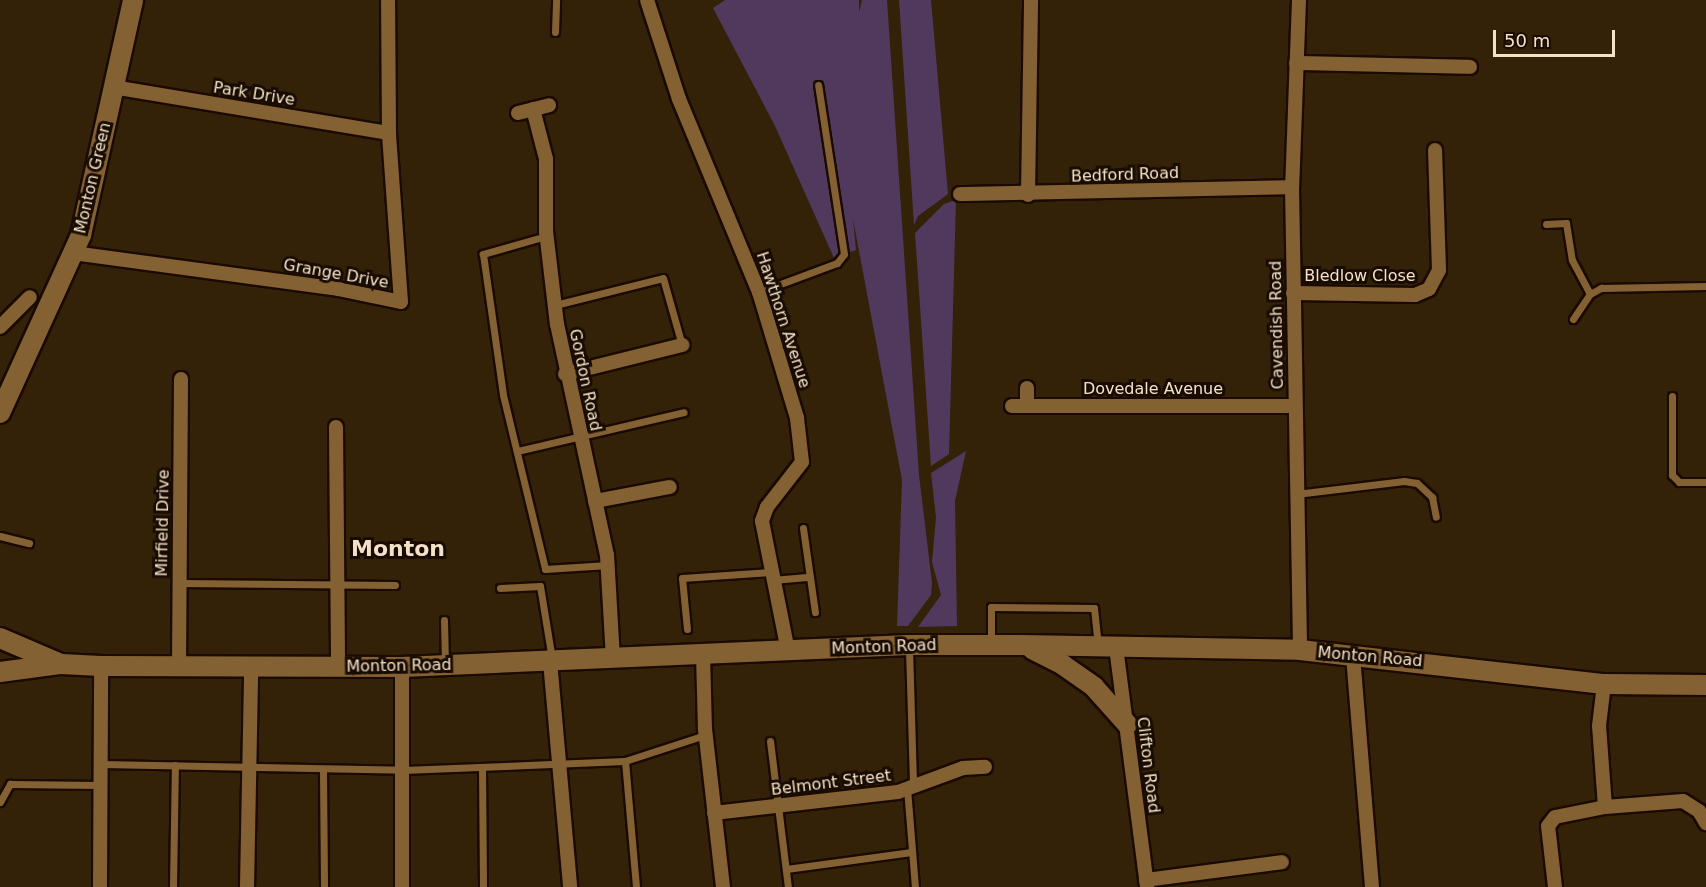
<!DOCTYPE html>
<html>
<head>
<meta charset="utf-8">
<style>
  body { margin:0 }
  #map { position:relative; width:1706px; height:887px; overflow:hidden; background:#332108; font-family:"DejaVu Sans",sans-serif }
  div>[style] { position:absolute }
  .green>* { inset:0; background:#51395e }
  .roads { filter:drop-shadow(2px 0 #1a0a00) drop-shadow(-2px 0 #1a0a00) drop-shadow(0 2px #1a0a00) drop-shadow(0 -2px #1a0a00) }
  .lane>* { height:7px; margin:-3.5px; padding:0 3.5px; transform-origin:3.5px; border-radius:3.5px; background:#846133 }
  .street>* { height:14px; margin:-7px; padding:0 7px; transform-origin:7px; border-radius:7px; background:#846133 }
  .secondary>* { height:20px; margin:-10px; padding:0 10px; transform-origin:10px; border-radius:10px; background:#846133 }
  span { translate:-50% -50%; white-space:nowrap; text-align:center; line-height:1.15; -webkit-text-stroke:6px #180b00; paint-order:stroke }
  .street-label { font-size:16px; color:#f4e1c8 }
  .district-label { font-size:22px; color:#f4e1c8; font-weight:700 }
  .scale { position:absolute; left:1493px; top:30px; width:122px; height:27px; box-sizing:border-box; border:3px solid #f4e1c8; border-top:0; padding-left:8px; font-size:18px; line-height:21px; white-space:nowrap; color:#f4e1c8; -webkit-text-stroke:4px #180b00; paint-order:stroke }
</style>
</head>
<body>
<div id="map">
  <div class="green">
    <div style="clip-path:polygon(725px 0,859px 0,859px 12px,862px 0,887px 0,919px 475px,932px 583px,931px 595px,908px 626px,897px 626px,902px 480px,853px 219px,856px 250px,834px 258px,775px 126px,713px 8px)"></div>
    <div style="clip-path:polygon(899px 0,931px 0,948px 194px,918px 216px,914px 225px)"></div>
    <div style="clip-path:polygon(956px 200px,949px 454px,931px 466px,915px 233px,944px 204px)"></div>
    <div style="clip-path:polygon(966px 451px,955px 501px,957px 626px,918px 627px,941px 595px,932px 562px,936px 517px,931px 473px)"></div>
  </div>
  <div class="roads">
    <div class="lane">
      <div style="left:555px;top:32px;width:32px;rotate:-88deg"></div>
      <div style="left:1546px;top:224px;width:20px;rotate:-3deg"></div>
      <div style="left:1566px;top:223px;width:37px;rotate:81deg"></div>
      <div style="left:1572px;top:260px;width:38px;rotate:62deg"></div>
      <div style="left:546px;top:236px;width:66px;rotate:164.1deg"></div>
      <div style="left:483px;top:254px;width:142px;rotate:81.9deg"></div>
      <div style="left:503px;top:395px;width:179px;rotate:76.4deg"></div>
      <div style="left:545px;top:569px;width:63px;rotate:-3.6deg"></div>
      <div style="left:759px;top:292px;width:83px;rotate:-20.4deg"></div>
      <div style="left:837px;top:263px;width:11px;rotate:-52deg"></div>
      <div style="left:844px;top:254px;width:171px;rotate:-98.7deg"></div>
      <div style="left:555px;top:305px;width:111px;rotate:-14deg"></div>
      <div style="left:663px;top:278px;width:70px;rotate:74.2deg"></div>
      <div style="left:1573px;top:319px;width:30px;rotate:-56deg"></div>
      <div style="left:1590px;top:294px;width:13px;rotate:-29deg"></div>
      <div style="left:1601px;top:288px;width:105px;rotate:-1.1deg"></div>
      <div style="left:1672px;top:396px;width:79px;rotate:90deg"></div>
      <div style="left:1672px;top:475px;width:10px;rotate:45deg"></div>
      <div style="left:1679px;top:482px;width:27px"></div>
      <div style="left:517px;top:451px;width:171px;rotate:-13.1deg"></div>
      <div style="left:1296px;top:494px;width:109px;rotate:-6.9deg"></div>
      <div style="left:1404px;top:481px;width:13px;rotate:9deg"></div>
      <div style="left:1417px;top:483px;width:21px;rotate:43deg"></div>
      <div style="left:1432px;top:497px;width:20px;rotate:79deg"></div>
      <div style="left:803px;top:528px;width:85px;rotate:81.9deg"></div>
      <div style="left:0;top:536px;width:30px;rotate:14deg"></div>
      <div style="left:772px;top:580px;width:38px;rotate:-5deg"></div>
      <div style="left:178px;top:583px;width:217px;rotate:0.5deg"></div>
      <div style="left:500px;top:588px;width:40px;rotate:-2.9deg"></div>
      <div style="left:540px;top:586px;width:74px;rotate:80.7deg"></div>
      <div style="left:444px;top:620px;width:43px;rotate:88.7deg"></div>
      <div style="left:687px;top:629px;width:51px;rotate:-95.6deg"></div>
      <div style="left:682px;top:578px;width:89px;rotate:-3.9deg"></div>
      <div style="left:991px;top:643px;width:36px;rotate:-90deg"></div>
      <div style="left:991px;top:607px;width:103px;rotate:0.6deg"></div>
      <div style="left:1094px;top:608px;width:36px;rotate:84deg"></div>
      <div style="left:909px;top:648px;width:138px;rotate:88.3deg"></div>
      <div style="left:770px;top:741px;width:147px;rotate:83deg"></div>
      <div style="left:625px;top:761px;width:84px;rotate:-18deg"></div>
      <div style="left:101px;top:764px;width:302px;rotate:1.1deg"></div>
      <div style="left:403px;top:770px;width:222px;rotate:-2.3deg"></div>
      <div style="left:625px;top:761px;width:126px;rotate:85deg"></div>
      <div style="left:482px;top:769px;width:118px;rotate:89.5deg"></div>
      <div style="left:323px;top:770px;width:117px;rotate:89.5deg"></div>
      <div style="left:907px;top:788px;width:99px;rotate:85.4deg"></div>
      <div style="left:0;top:802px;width:21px;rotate:-61deg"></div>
      <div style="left:10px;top:784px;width:90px;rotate:0.6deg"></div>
      <div style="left:786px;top:869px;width:127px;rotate:-7.7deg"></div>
      <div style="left:173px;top:887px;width:122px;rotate:-89.1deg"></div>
    </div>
    <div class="street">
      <div style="left:647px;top:0;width:104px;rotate:72.1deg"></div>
      <div style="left:679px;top:99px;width:209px;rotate:67.5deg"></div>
      <div style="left:759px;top:292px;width:132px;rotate:73.2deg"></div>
      <div style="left:797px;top:418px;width:44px;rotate:83.5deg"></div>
      <div style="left:802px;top:462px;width:57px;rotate:127.9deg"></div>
      <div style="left:767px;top:507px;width:15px;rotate:110deg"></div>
      <div style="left:762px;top:521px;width:133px;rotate:78.7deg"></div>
      <div style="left:1299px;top:0;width:187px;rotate:92.1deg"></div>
      <div style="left:1292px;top:187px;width:463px;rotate:89deg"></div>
      <div style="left:1296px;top:63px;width:174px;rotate:1.3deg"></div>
      <div style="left:113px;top:87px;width:280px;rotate:9.5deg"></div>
      <div style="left:533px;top:109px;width:52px;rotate:75.4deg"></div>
      <div style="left:546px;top:159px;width:72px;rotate:90deg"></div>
      <div style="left:546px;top:231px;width:94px;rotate:83.3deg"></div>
      <div style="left:557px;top:324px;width:236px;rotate:77.8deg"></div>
      <div style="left:607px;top:555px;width:103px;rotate:86.7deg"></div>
      <div style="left:518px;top:113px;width:32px;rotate:-14deg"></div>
      <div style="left:960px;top:194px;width:332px;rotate:-1.2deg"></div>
      <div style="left:1028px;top:195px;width:195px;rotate:-89.1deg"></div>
      <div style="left:73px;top:253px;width:267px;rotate:7.7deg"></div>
      <div style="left:338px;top:289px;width:64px;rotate:11.7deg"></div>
      <div style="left:401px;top:302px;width:169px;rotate:-94.1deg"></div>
      <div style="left:389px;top:133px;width:133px;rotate:-90.4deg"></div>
      <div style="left:1293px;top:293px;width:122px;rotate:0.9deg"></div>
      <div style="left:1415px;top:295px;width:15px;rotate:-23deg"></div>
      <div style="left:1429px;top:289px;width:21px;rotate:-62deg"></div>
      <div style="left:1439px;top:270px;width:120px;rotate:-91.9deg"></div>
      <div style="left:0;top:327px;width:42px;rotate:-45deg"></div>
      <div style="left:565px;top:374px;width:121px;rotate:-13.9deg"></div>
      <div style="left:1027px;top:388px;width:18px;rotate:90deg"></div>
      <div style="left:1012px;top:406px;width:283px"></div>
      <div style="left:336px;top:427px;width:240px;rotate:89.5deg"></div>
      <div style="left:595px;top:501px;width:76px;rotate:-10.6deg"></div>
      <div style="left:1116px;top:647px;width:242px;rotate:82.6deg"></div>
      <div style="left:703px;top:654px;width:75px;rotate:88.5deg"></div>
      <div style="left:705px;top:729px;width:159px;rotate:83.5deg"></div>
      <div style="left:1353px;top:656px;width:232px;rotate:85.3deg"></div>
      <div style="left:550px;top:661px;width:227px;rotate:84.9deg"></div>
      <div style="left:179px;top:667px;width:288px;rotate:-89.6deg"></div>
      <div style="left:1605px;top:807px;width:78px;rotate:-4.4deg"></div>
      <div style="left:1683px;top:801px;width:19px;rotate:32deg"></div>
      <div style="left:1699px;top:811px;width:14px;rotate:60deg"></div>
      <div style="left:714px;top:813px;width:185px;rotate:-6.5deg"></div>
      <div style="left:898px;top:792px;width:69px;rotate:-20.3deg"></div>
      <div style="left:963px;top:768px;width:22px;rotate:-3deg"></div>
      <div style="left:1146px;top:880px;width:137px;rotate:-7.5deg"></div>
      <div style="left:100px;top:887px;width:221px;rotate:-89.7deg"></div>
      <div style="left:247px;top:887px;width:218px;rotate:-88.9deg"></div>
      <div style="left:402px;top:887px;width:220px;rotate:-90deg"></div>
      <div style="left:1555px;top:887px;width:61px;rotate:-96.5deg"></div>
      <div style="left:1548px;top:826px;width:11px;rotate:-52deg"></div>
      <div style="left:1555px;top:817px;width:51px;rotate:-11.3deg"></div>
      <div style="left:1605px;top:807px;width:81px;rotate:-94.2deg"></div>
      <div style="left:1599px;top:726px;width:42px;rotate:-83.2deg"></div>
    </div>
    <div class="secondary">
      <div style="left:0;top:413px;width:196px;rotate:-65.5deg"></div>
      <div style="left:81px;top:235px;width:241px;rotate:-77.5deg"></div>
      <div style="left:0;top:638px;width:66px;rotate:23.1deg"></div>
      <div style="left:61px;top:664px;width:40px;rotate:2.9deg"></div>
      <div style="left:101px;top:666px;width:301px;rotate:0.2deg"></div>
      <div style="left:402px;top:667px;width:507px;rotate:-2.48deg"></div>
      <div style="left:909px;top:645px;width:112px"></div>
      <div style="left:1021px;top:645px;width:279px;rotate:1deg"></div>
      <div style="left:1300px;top:650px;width:306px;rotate:6.4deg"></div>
      <div style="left:1604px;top:684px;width:102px;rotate:0.6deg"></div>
      <div style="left:1032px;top:649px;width:35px;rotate:27deg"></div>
      <div style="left:1063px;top:665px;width:38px;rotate:35deg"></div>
      <div style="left:1094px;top:687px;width:50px;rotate:48.3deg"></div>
      <div style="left:0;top:672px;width:62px;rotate:-7.5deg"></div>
    </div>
  </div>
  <div class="street-label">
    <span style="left:254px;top:94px;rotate:9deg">Park Drive</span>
    <span style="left:1125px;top:175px;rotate:-2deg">Bedford Road</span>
    <span style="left:93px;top:178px;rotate:-77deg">Monton Green</span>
    <span style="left:336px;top:274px;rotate:10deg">Grange Drive</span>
    <span style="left:1360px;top:276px">Bledlow Close</span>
    <span style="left:783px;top:320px;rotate:72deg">Hawthorn Avenue</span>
    <span style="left:1277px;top:325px;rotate:-91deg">Cavendish Road</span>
    <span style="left:585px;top:380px;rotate:78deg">Gordon Road</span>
    <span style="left:1153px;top:389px">Dovedale Avenue</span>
    <span style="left:163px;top:523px;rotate:-89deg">Mirfield Drive</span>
    <span style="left:884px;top:647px;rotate:-2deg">Monton Road</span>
    <span style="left:1370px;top:657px;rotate:5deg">Monton Road</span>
    <span style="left:399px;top:666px;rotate:-1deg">Monton Road</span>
    <span style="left:1148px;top:765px;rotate:83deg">Clifton Road</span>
    <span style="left:831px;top:783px;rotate:-7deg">Belmont Street</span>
  </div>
  <div class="district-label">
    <span style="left:398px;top:549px">Monton</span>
  </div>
  <div class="scale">50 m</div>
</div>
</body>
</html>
